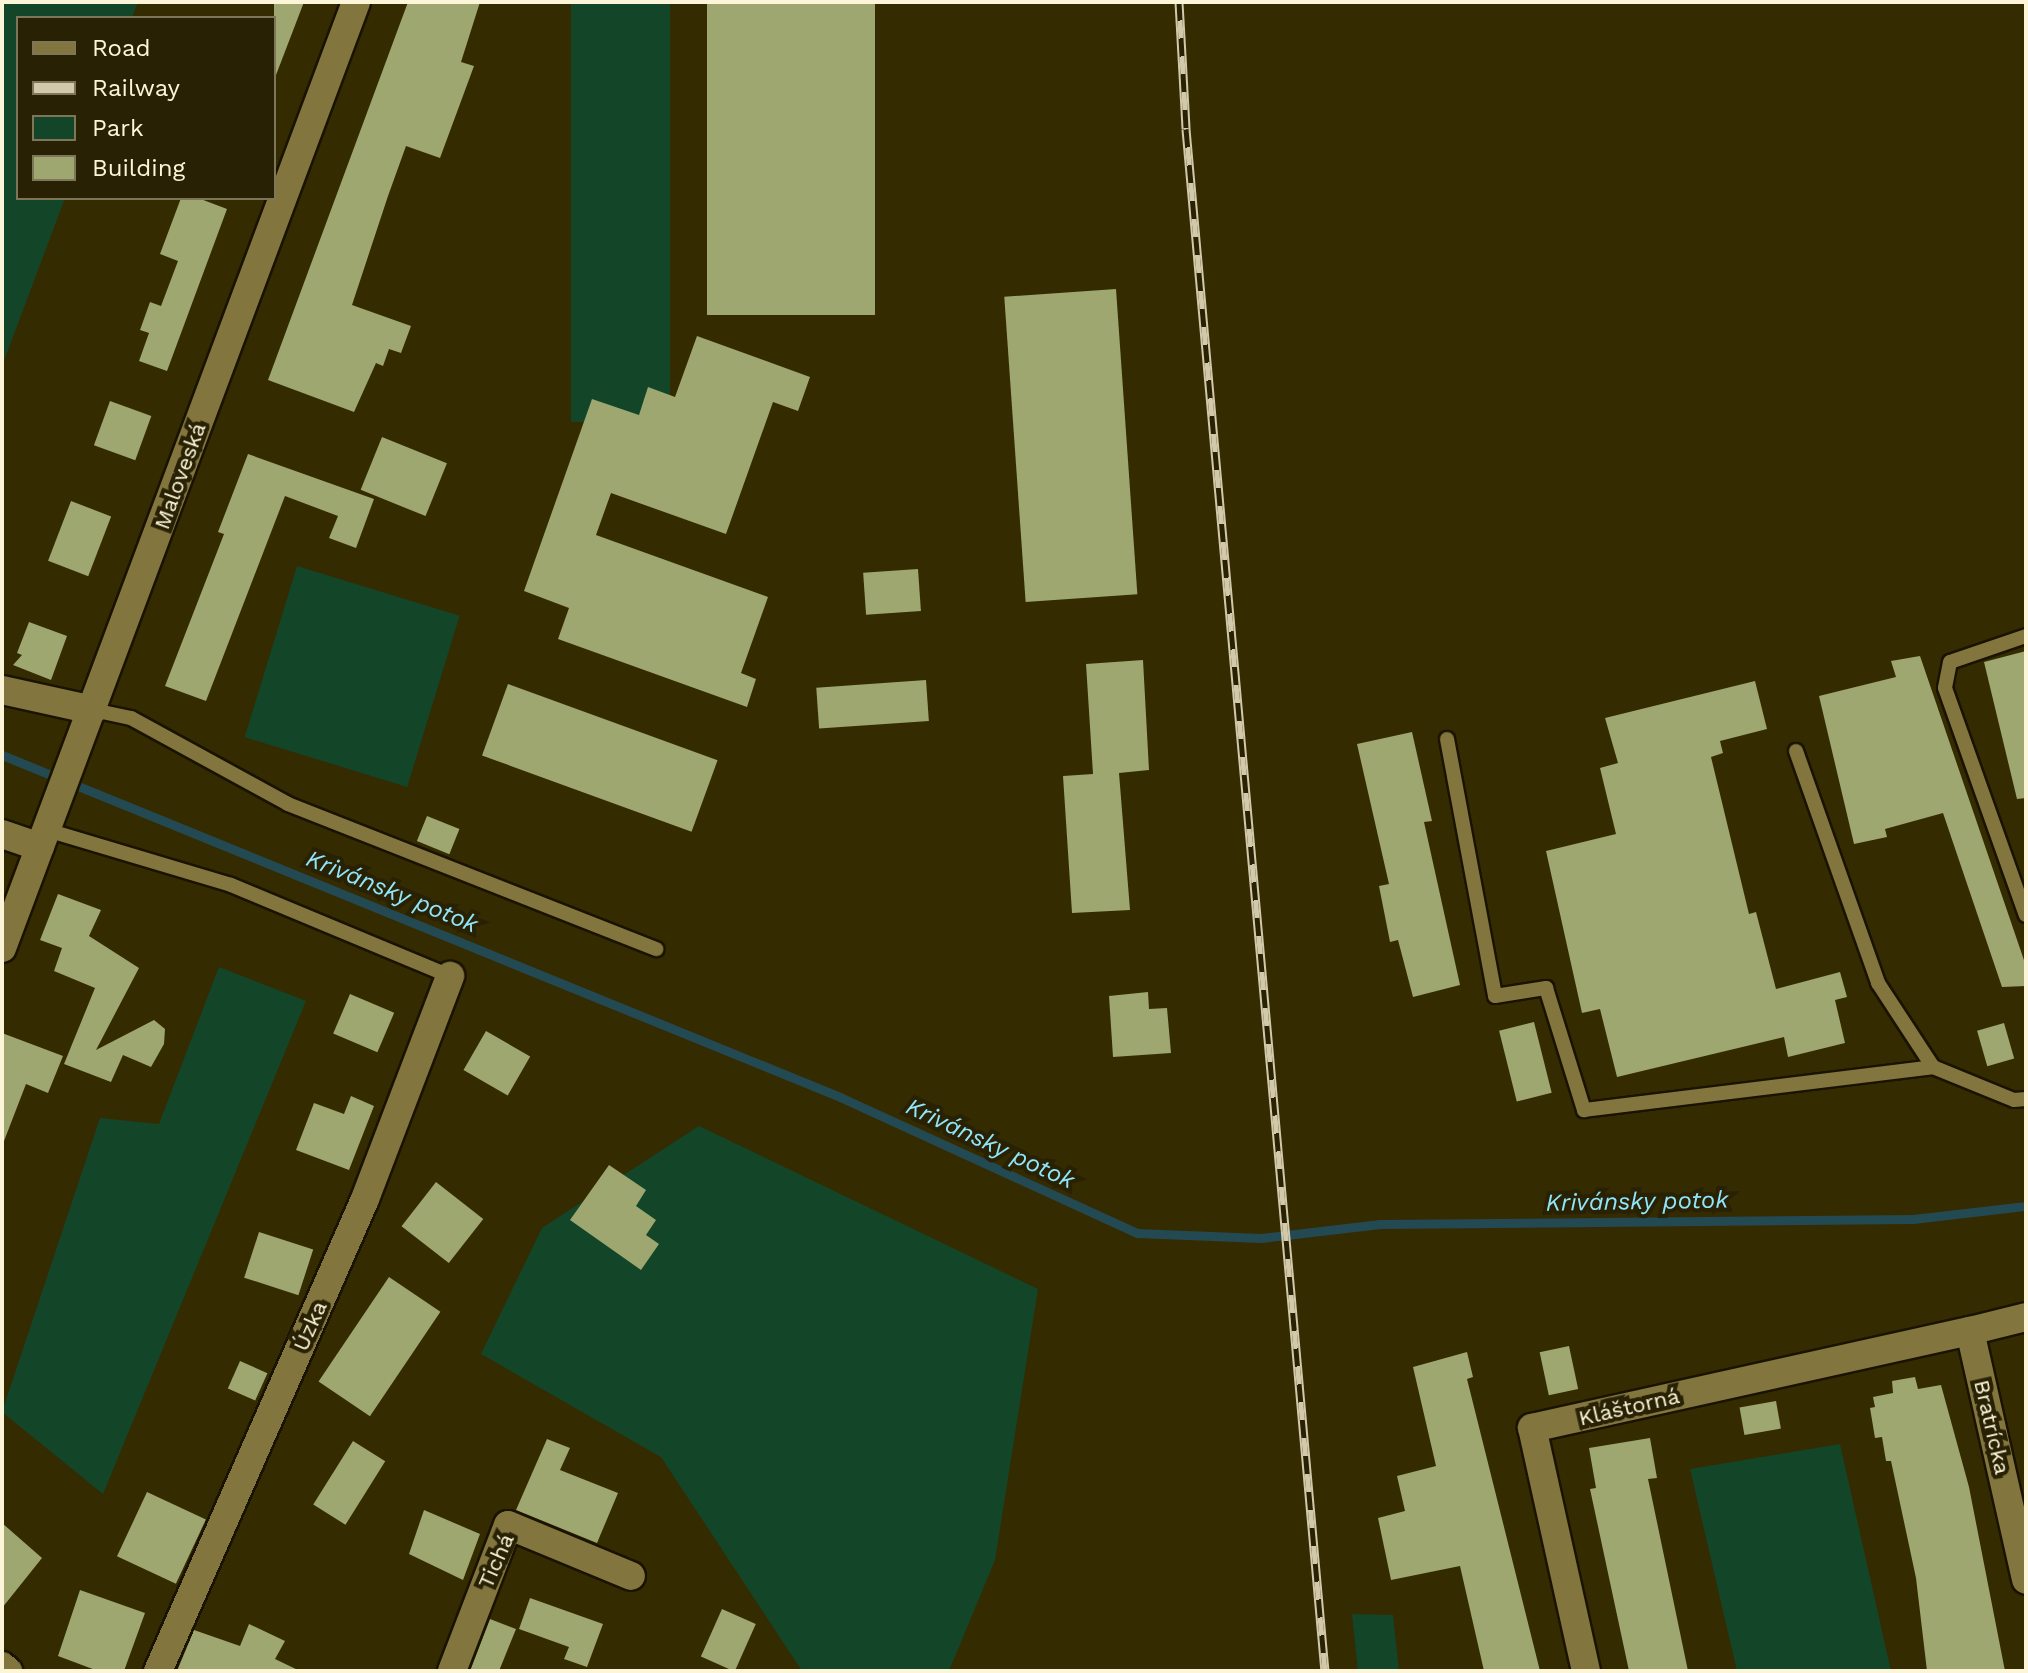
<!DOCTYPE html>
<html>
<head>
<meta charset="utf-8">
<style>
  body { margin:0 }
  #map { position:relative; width:2028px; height:1673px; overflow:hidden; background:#352b00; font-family:"Work Sans",sans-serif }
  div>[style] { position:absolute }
  .green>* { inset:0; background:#134529; transform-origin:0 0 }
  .stream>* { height:9px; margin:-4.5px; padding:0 4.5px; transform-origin:4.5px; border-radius:4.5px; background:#234952 }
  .building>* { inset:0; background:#9ea76f; transform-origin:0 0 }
  .roads { filter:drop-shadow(2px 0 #1a1300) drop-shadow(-2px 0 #1a1300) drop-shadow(0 2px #1a1300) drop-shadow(0 -2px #1a1300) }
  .service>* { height:14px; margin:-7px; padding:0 7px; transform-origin:7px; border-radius:7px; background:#83753e }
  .minor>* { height:28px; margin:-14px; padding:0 14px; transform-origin:14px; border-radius:14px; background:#83753e }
  .rail>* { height:9px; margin-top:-4.5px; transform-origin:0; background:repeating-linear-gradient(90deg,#292104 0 18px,#d1c9a9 0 36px); box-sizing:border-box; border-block:2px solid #d1c9a9 }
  span { translate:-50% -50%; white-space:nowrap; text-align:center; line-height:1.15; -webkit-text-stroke:8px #292104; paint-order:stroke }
  .street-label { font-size:22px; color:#fcf5d8 }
  .water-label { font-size:24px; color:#91e6fb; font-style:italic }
  .frame { position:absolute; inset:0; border:4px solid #fcf5d8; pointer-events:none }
  .legend { position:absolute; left:16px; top:16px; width:260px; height:184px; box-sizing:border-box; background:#292104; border:2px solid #7d7659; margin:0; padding:10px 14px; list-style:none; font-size:24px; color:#fcf5d8 }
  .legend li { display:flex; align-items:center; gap:16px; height:40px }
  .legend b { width:40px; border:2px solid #7d7659 }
</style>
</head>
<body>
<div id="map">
  <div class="green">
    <div style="clip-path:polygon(4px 2px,138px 2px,132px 18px,18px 18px,18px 198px,65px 198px,2px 366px)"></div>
    <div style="left:571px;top:2px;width:99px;height:420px"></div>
    <div style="left:297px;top:566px;width:170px;height:179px;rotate:17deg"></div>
    <div style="clip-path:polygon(219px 967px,306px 1001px,103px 1494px,2px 1412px,100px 1118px,159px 1124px)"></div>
    <div style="clip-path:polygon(699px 1126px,1038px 1289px,995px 1560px,949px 1671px,802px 1671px,661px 1457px,481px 1354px,542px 1228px)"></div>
    <div style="clip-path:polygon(1840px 1444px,1891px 1671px,1737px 1671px,1690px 1469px)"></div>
    <div style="clip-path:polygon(1352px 1614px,1393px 1615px,1399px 1671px,1358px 1671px)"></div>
  </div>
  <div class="stream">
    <div style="left:2px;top:755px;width:905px;rotate:22.2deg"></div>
    <div style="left:840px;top:1097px;width:327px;rotate:24.6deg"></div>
    <div style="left:1137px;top:1233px;width:124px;rotate:2.3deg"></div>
    <div style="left:1261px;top:1238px;width:120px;rotate:-6.7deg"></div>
    <div style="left:1380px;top:1224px;width:533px;rotate:-0.54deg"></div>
    <div style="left:1913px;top:1219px;width:114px;rotate:-6.6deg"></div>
  </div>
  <div class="building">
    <div style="clip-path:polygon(274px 2px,304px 2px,276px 75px,274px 74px)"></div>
    <div style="clip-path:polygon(408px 2px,480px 2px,461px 62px,474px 66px,440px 158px,406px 146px,388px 196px,352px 305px,411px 326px,401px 353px,389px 349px,383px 366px,376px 363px,354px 412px,268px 380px)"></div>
    <div style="left:707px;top:2px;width:168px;height:313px"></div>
    <div style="clip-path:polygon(181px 198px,198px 198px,227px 209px,167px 371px,139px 361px,149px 333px,140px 330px,150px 302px,161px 306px,178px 261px,160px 254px)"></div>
    <div style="left:1116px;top:289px;width:306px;height:112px;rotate:86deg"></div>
    <div style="clip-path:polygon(697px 336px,810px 377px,798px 411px,773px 402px,726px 534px,611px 493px,596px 535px,768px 597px,741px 673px,756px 679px,747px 707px,558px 639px,569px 608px,524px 591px,592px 399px,639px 415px,648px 387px,675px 397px)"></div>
    <div style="left:110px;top:401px;width:44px;height:47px;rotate:20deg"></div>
    <div style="left:382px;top:437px;width:70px;height:57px;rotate:22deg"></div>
    <div style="clip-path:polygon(248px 454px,374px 499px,356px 548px,329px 538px,338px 516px,285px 496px,206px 701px,165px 686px,224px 534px,218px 532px)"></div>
    <div style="left:71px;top:501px;width:43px;height:64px;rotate:21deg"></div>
    <div style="left:918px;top:569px;width:42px;height:55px;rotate:86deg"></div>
    <div style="clip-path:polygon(29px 622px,67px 636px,51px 680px,13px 665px,22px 655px,17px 653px)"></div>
    <div style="clip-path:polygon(2026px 651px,2026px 798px,2017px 799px,1984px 662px)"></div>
    <div style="clip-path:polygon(1920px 656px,2026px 966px,2026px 986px,2002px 987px,1943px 813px,1885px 829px,1887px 837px,1854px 844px,1819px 696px,1896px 677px,1891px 661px)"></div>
    <div style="clip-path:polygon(1143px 660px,1149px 770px,1119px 773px,1130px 910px,1072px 913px,1063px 776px,1093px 774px,1086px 664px)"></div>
    <div style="left:926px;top:680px;width:41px;height:110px;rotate:86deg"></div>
    <div style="clip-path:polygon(1755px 681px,1767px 729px,1720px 741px,1723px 753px,1711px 757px,1749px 914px,1756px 912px,1776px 989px,1840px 972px,1847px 997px,1835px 1000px,1845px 1043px,1788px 1057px,1784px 1037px,1617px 1077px,1600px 1009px,1582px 1013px,1546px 851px,1616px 834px,1600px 768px,1618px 763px,1605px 718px)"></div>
    <div style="left:508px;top:684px;width:223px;height:76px;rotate:20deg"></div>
    <div style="clip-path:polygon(1412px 732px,1432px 821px,1424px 822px,1460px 985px,1413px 997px,1398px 940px,1390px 942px,1379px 886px,1389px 884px,1357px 744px)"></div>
    <div style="left:427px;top:816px;width:35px;height:27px;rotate:22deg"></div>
    <div style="clip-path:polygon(58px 894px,101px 910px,89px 936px,139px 968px,96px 1050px,154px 1020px,165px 1029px,164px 1044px,151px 1067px,123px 1055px,111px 1082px,64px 1064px,95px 988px,54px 971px,62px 948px,40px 940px)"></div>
    <div style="clip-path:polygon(1148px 992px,1149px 1009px,1167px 1008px,1171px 1053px,1113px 1057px,1109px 996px)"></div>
    <div style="left:350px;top:994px;width:48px;height:43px;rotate:23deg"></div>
    <div style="left:1534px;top:1022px;width:73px;height:36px;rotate:76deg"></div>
    <div style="left:2004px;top:1023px;width:37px;height:28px;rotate:74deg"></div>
    <div style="left:486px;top:1031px;width:51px;height:45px;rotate:30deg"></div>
    <div style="clip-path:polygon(2px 1033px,63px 1056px,48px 1093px,26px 1084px,4px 1141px)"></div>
    <div style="clip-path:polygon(351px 1096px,374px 1106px,349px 1170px,296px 1150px,314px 1103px,344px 1114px)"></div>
    <div style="clip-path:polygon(609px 1165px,646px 1190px,636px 1206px,656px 1220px,646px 1235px,659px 1244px,641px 1270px,570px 1220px)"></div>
    <div style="left:436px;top:1182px;width:60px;height:56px;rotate:38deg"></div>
    <div style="left:259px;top:1232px;width:57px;height:48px;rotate:18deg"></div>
    <div style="left:389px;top:1277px;width:62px;height:126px;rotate:34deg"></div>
    <div style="left:1569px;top:1346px;width:44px;height:30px;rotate:78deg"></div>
    <div style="clip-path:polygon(1467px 1352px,1473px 1377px,1467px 1379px,1540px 1671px,1484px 1671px,1460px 1566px,1391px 1580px,1378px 1518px,1405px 1511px,1397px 1476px,1436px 1466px,1413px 1367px)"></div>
    <div style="left:240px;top:1361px;width:30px;height:30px;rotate:24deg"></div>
    <div style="clip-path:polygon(1915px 1377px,1918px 1389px,1941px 1385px,1969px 1487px,2005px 1671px,1927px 1671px,1916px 1578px,1891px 1461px,1886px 1461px,1882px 1437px,1875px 1438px,1870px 1408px,1875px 1407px,1873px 1397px,1893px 1393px,1892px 1381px)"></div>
    <div style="left:1776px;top:1401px;width:28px;height:37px;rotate:80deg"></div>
    <div style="clip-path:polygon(1650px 1438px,1657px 1478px,1648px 1479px,1688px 1671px,1629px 1671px,1590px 1489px,1596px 1488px,1589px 1448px)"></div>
    <div style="clip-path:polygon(547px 1439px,570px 1448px,560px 1470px,618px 1493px,597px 1543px,516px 1510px)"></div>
    <div style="left:353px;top:1441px;width:38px;height:75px;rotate:32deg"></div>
    <div style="left:147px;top:1492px;width:65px;height:71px;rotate:25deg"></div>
    <div style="clip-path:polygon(424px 1510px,480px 1534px,463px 1580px,409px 1554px)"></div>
    <div style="clip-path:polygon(2px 1523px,42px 1558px,2px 1608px)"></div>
    <div style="clip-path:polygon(80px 1590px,145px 1613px,124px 1671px,98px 1671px,58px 1656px)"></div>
    <div style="clip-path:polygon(530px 1598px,603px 1624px,587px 1667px,564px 1659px,569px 1647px,519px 1629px)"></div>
    <div style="left:722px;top:1609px;width:37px;height:52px;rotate:24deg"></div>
    <div style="clip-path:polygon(490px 1619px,516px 1629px,499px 1671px,470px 1671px)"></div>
    <div style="clip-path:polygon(249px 1624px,285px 1641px,275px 1659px,300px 1671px,177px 1671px,194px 1630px,240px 1646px)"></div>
  </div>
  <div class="roads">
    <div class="service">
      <div style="left:2026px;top:636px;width:80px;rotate:161.1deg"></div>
      <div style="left:1950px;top:662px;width:26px;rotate:101deg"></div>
      <div style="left:1945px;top:688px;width:241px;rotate:70.4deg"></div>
      <div style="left:93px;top:710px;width:39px;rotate:12deg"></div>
      <div style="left:131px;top:718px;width:179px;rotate:28.7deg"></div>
      <div style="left:288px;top:804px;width:396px;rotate:21.5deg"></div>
      <div style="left:1447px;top:739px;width:261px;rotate:79.4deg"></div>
      <div style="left:1495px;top:996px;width:52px;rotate:-8.9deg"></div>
      <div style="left:1546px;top:988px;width:128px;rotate:72.7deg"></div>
      <div style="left:1584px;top:1110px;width:352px;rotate:-7deg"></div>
      <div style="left:1796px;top:751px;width:246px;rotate:70.5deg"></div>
      <div style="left:1878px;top:983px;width:100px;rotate:56.8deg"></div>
      <div style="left:1933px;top:1067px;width:87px;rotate:22.2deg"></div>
      <div style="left:2014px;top:1100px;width:12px;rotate:-5deg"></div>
      <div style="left:47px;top:830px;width:192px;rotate:16.6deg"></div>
      <div style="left:231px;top:885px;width:237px;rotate:22.6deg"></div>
    </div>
    <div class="minor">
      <div style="left:2px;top:690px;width:93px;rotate:12.4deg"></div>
      <div style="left:2px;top:834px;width:40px;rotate:18.9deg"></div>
      <div style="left:2px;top:948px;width:1010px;rotate:-69.48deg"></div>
      <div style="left:2026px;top:1317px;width:58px;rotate:166deg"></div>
      <div style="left:1970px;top:1331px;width:255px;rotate:77.3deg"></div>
      <div style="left:2px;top:1666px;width:8px;rotate:40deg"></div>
      <div style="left:158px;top:1671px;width:515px;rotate:-66.32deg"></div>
      <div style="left:365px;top:1199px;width:239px;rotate:-69.1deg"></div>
      <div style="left:452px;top:1671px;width:156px;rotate:-69deg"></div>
      <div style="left:508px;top:1525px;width:133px;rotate:22.5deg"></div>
      <div style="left:1586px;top:1671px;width:249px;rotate:-102.5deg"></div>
      <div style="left:1532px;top:1428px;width:449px;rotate:-12.5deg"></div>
    </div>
  </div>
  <div class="rail">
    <div style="left:1179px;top:2px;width:127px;rotate:86.8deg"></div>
    <div style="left:1186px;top:129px;width:1548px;rotate:84.85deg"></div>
  </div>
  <div class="street-label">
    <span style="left:180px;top:476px;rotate:-70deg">Maloveská</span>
    <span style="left:310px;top:1326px;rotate:-66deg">Úzka</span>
    <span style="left:1629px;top:1407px;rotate:-13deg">Kláštorná</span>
    <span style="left:1992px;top:1427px;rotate:77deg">Bratrícka</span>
    <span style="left:496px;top:1561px;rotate:-66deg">Tichá</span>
  </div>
  <div class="water-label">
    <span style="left:392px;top:892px;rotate:22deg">Krivánsky potok</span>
    <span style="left:990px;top:1144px;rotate:25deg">Krivánsky potok</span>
    <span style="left:1637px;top:1202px;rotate:-1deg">Krivánsky potok</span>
  </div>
  <div class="frame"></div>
  <ul class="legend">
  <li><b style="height:10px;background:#83753e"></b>Road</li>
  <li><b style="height:10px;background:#d1c9a9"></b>Railway</li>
  <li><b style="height:22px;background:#134529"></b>Park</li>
  <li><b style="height:22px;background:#9ea76f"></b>Building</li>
  </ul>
</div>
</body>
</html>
